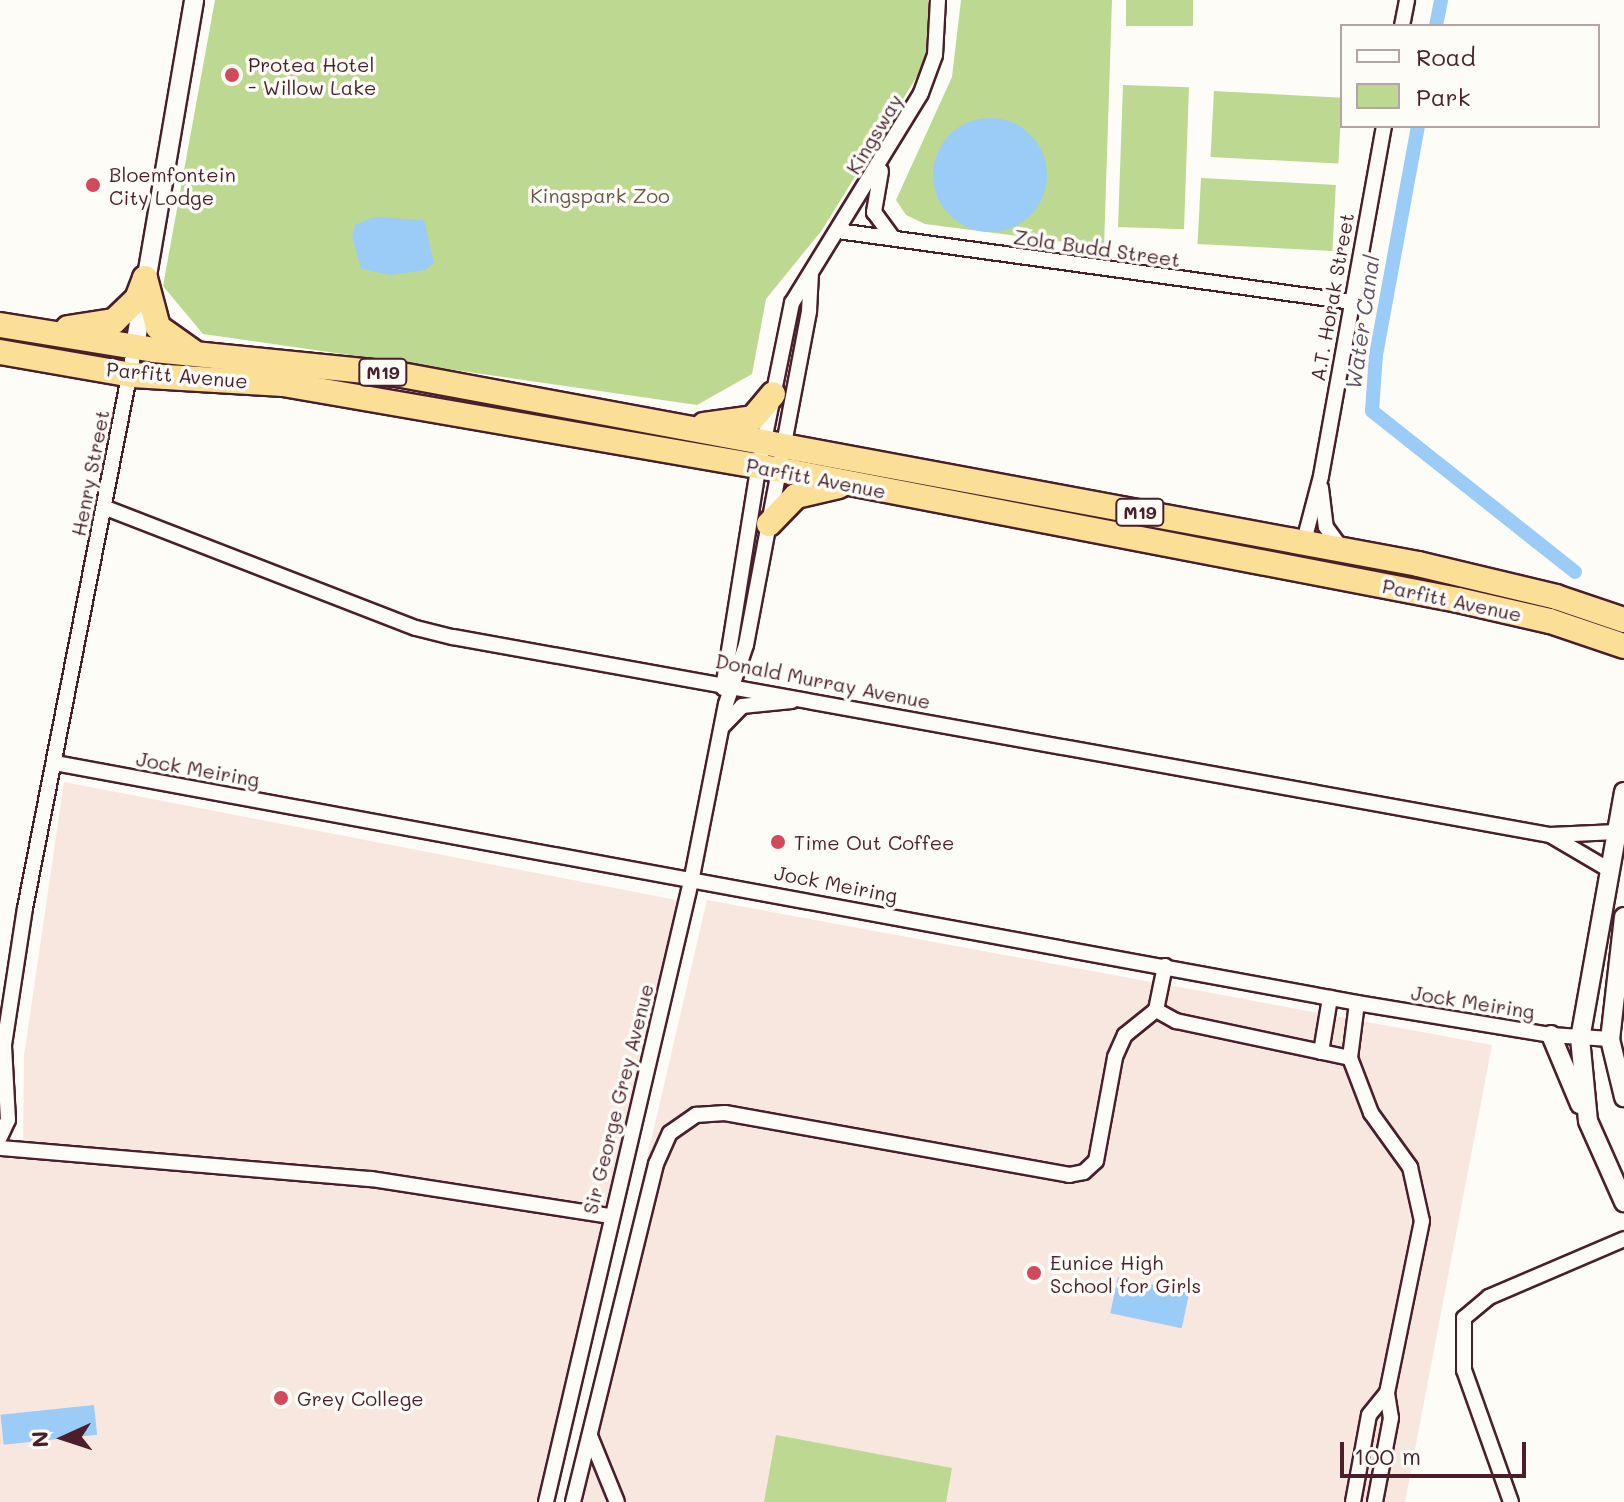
<!DOCTYPE html>
<html>
<head>
<meta charset="utf-8">
<style>
  body { margin:0 }
  #map { position:relative; width:1624px; height:1502px; overflow:hidden; background:#fdfcf7; font-family:Mali,sans-serif }
  div>[style] { position:absolute }
  .built>* { inset:0; background:#f8e7de }
  .green>* { inset:0; background:#bdd890; transform-origin:0 0 }
  .water>* { inset:0; background:#9bcbf7; transform-origin:0 0 }
  .round { border-radius:50% }
  .canal>* { height:14px; margin:-7px; padding:0 7px; transform-origin:7px; border-radius:7px; background:#9bcbf7 }
  .roads { filter:drop-shadow(2px 0 #4a1f2b) drop-shadow(-2px 0 #4a1f2b) drop-shadow(0 2px #4a1f2b) drop-shadow(0 -2px #4a1f2b) }
  .street>* { height:14px; margin:-7px; padding:0 7px; transform-origin:7px; border-radius:7px; background:#fdfcf7 }
  .secondary>* { height:18px; margin:-9px; padding:0 9px; transform-origin:9px; border-radius:9px; background:#fdfcf7 }
  .highway>* { height:24px; margin:-12px; padding:0 12px; transform-origin:12px; border-radius:12px; background:#fbdf96 }
  .dots>* { width:22px; height:22px; translate:-50% -50%; box-sizing:border-box; border:4px solid #fdfcf7; border-radius:50% }
  span { translate:-50% -50%; white-space:nowrap; text-align:center; line-height:1.15; -webkit-text-stroke:7px #fdfcf7; paint-order:stroke }
  .shield-label span { padding:2px 6px; background:#fdfcf7; border:2px solid; border-radius:6px; -webkit-text-stroke-width:0 }
  .shield-label { font-size:18px; color:#4a1f2b; font-weight:700 }
  .poi-label { font-size:20px; color:#4a1f2b }
  .left { translate:0 -50%; text-align:left }
  .street-label { font-size:20px; color:#4a1f2b }
  .park-label { font-size:20px; color:#6c5649 }
  .water-label { font-size:22px; color:#625368; font-style:italic }
  .legend { position:absolute; left:1340px; top:24px; width:260px; height:104px; box-sizing:border-box; background:#fdfcf7; border:2px solid #b5a4a5; margin:0; padding:10px 14px; list-style:none; font-size:24px; color:#4a1f2b }
  .legend li { display:flex; align-items:center; gap:16px; height:40px }
  .legend b { width:40px; border:2px solid #b5a4a5 }
  .north { position:absolute; left:24px; top:1398px; width:80px; height:80px; -webkit-text-stroke:6px #fdfcf7; paint-order:stroke; rotate:267deg; font-size:22px; font-weight:700; line-height:32px; text-align:center; color:#4a1f2b }
  .north::after { content:''; display:block; margin:auto; width:28px; height:36px; background:#4a1f2b; clip-path:polygon(50% 0,100% 100%,50% 72%,0 100%) }
  .scale { position:absolute; left:1340px; top:1442px; width:186px; height:36px; box-sizing:border-box; border:4px solid #4a1f2b; border-top:0; padding-left:10px; font-size:24px; line-height:28px; white-space:nowrap; color:#4a1f2b; -webkit-text-stroke:6px #fdfcf7; paint-order:stroke }
</style>
</head>
<body>
<div id="map">
  <div class="built">
    <div style="clip-path:polygon(64px 782px,687px 902px,551px 1502px,0 1502px,0 1158px,23px 1159px,24px 1056px)"></div>
    <div style="clip-path:polygon(707px 900px,1492px 1045px,1405px 1502px,567px 1502px)"></div>
  </div>
  <div class="green">
    <div style="clip-path:polygon(215px 0,928px 0,932px 52px,822px 230px,766px 299px,752px 374px,697px 405px,203px 334px,163px 286px)"></div>
    <div style="clip-path:polygon(961px 0,1112px 0,1104px 247px,925px 224px,906px 215px,896px 200px,952px 77px)"></div>
    <div style="left:1126px;top:0;width:67px;height:26px"></div>
    <div style="left:1123px;top:85px;width:66px;height:142px;rotate:2deg"></div>
    <div style="left:1214px;top:91px;width:128px;height:66px;rotate:3deg"></div>
    <div style="left:1201px;top:178px;width:135px;height:66px;rotate:3deg"></div>
    <div style="clip-path:polygon(776px 1435px,952px 1468px,946px 1502px,764px 1502px)"></div>
  </div>
  <div class="water">
    <div class="round" style="left:933px;top:118px;width:114px;height:114px"></div>
    <div style="clip-path:polygon(373px 217px,424px 220px,434px 263px,426px 270px,391px 275px,361px 269px,352px 236px,355px 225px)"></div>
    <div style="left:1118px;top:1277px;width:73px;height:37px;rotate:12deg"></div>
    <div style="left:94px;top:1405px;width:30px;height:94px;rotate:84deg"></div>
  </div>
  <div class="canal">
    <div style="left:1436px;top:26px;width:26px;rotate:-79deg"></div>
    <div style="left:1418px;top:126px;width:232px;rotate:100.4deg"></div>
    <div style="left:1376px;top:354px;width:57px;rotate:94deg"></div>
    <div style="left:1372px;top:411px;width:259px;rotate:38.4deg"></div>
  </div>
  <div class="roads">
    <div class="street">
      <div style="left:1402px;top:26px;width:26px;rotate:-79deg"></div>
      <div style="left:881px;top:171px;width:42px;rotate:99.7deg"></div>
      <div style="left:874px;top:212px;width:32px;rotate:54deg"></div>
      <div style="left:838px;top:231px;width:519px;rotate:7.86deg"></div>
      <div style="left:1321px;top:488px;width:39px;rotate:83deg"></div>
      <div style="left:1326px;top:527px;width:26px;rotate:54deg"></div>
      <div style="left:106px;top:508px;width:332px;rotate:21.2deg"></div>
      <div style="left:416px;top:628px;width:38px;rotate:14deg"></div>
      <div style="left:453px;top:637px;width:1115px;rotate:10.23deg"></div>
      <div style="left:1550px;top:835px;width:67px;rotate:-2.6deg"></div>
      <div style="left:1304px;top:541px;width:67px;rotate:-75.3deg"></div>
      <div style="left:1321px;top:476px;width:356px;rotate:-79.8deg"></div>
      <div style="left:723px;top:688px;width:216px;rotate:-80.9deg"></div>
      <div style="left:757px;top:475px;width:176px;rotate:-78.5deg"></div>
      <div style="left:792px;top:303px;width:246px;rotate:-58.4deg"></div>
      <div style="left:921px;top:93px;width:40px;rotate:-69.8deg"></div>
      <div style="left:935px;top:55px;width:55px;rotate:-86.9deg"></div>
      <div style="left:722px;top:727px;width:29px;rotate:-46deg"></div>
      <div style="left:742px;top:706px;width:50px;rotate:-5.7deg"></div>
      <div style="left:55px;top:763px;width:1324px;rotate:10.44deg"></div>
      <div style="left:1357px;top:1003px;width:197px;rotate:9.4deg"></div>
      <div style="left:1551px;top:1035px;width:59px;rotate:3.9deg"></div>
      <div style="left:1550px;top:835px;width:71px;rotate:30.5deg"></div>
      <div style="left:1357px;top:1003px;width:55px;rotate:97.3deg"></div>
      <div style="left:1350px;top:1058px;width:59px;rotate:69.1deg"></div>
      <div style="left:1371px;top:1113px;width:67px;rotate:54.2deg"></div>
      <div style="left:1410px;top:1167px;width:55px;rotate:77.5deg"></div>
      <div style="left:1422px;top:1221px;width:176px;rotate:101.5deg"></div>
      <div style="left:1387px;top:1393px;width:25px;rotate:81deg"></div>
      <div style="left:1391px;top:1418px;width:86px;rotate:100.8deg"></div>
      <div style="left:1156px;top:1010px;width:23px;rotate:29deg"></div>
      <div style="left:1176px;top:1021px;width:178px;rotate:12deg"></div>
      <div style="left:1321px;top:1052px;width:55px;rotate:-80.5deg"></div>
      <div style="left:0;top:1137px;width:19px;rotate:-65deg"></div>
      <div style="left:8px;top:1120px;width:75px;rotate:-93.1deg"></div>
      <div style="left:4px;top:1045px;width:139px;rotate:-81.3deg"></div>
      <div style="left:25px;top:908px;width:573px;rotate:-78.93deg"></div>
      <div style="left:0;top:1148px;width:372px;rotate:4.8deg"></div>
      <div style="left:371px;top:1179px;width:242px;rotate:8.8deg"></div>
      <div style="left:590px;top:1436px;width:71px;rotate:67.8deg"></div>
      <div style="left:546px;top:1502px;width:642px;rotate:-76.85deg"></div>
      <div style="left:692px;top:877px;width:176px;rotate:-78.9deg"></div>
      <div style="left:726px;top:704px;width:62px;rotate:-71.3deg"></div>
      <div style="left:746px;top:645px;width:340px;rotate:-79.3deg"></div>
      <div style="left:809px;top:311px;width:35px;rotate:-87deg"></div>
      <div style="left:573px;top:1502px;width:348px;rotate:-76.2deg"></div>
      <div style="left:656px;top:1164px;width:34px;rotate:-66deg"></div>
      <div style="left:670px;top:1133px;width:32px;rotate:-35deg"></div>
      <div style="left:696px;top:1115px;width:29px;rotate:-4deg"></div>
      <div style="left:725px;top:1113px;width:350px;rotate:10.2deg"></div>
      <div style="left:1069px;top:1175px;width:15px;rotate:-11deg"></div>
      <div style="left:1084px;top:1172px;width:16px;rotate:-43deg"></div>
      <div style="left:1096px;top:1161px;width:106px;rotate:-79.6deg"></div>
      <div style="left:1115px;top:1057px;width:24px;rotate:-66deg"></div>
      <div style="left:1125px;top:1035px;width:40px;rotate:-39deg"></div>
      <div style="left:1156px;top:1010px;width:45px;rotate:-78.4deg"></div>
      <div style="left:1353px;top:1502px;width:88px;rotate:-79.6deg"></div>
      <div style="left:1369px;top:1415px;width:28px;rotate:-51deg"></div>
      <div style="left:1511px;top:1502px;width:140px;rotate:-109.6deg"></div>
      <div style="left:1464px;top:1370px;width:52px;rotate:-90deg"></div>
      <div style="left:1464px;top:1318px;width:33px;rotate:-40deg"></div>
      <div style="left:1489px;top:1297px;width:147px;rotate:-23.2deg"></div>
    </div>
    <div class="secondary">
      <div style="left:135px;top:346px;width:351px;rotate:-80.3deg"></div>
      <div style="left:1624px;top:792px;width:250px;rotate:100.1deg"></div>
      <div style="left:1580px;top:1038px;width:83px;rotate:84.5deg"></div>
      <div style="left:1588px;top:1121px;width:89px;rotate:66deg"></div>
      <div style="left:1624px;top:917px;width:123px;rotate:96.5deg"></div>
      <div style="left:1610px;top:1039px;width:60px;rotate:76.4deg"></div>
      <div style="left:1551px;top:1035px;width:75px;rotate:67.2deg"></div>
    </div>
    <div class="highway">
      <div style="left:145px;top:278px;width:51px;rotate:75.1deg"></div>
      <div style="left:158px;top:327px;width:42px;rotate:35.2deg"></div>
      <div style="left:0;top:325px;width:156px;rotate:9.2deg"></div>
      <div style="left:154px;top:350px;width:243px;rotate:5.7deg"></div>
      <div style="left:396px;top:374px;width:1040px;rotate:10.53deg"></div>
      <div style="left:1418px;top:564px;width:142px;rotate:13.4deg"></div>
      <div style="left:1556px;top:597px;width:72px;rotate:18.7deg"></div>
      <div style="left:68px;top:328px;width:47px;rotate:-8.7deg"></div>
      <div style="left:114px;top:321px;width:32px;rotate:-44deg"></div>
      <div style="left:137px;top:299px;width:22px;rotate:-69deg"></div>
      <div style="left:0;top:352px;width:134px;rotate:9.9deg"></div>
      <div style="left:132px;top:375px;width:151px;rotate:3.4deg"></div>
      <div style="left:283px;top:384px;width:517px;rotate:9.81deg"></div>
      <div style="left:792px;top:472px;width:678px;rotate:10.88deg"></div>
      <div style="left:1458px;top:600px;width:94px;rotate:12.9deg"></div>
      <div style="left:1550px;top:621px;width:78px;rotate:18.7deg"></div>
      <div style="left:704px;top:425px;width:49px;rotate:-8.1deg"></div>
      <div style="left:753px;top:418px;width:31px;rotate:-50deg"></div>
      <div style="left:769px;top:524px;width:39px;rotate:-46deg"></div>
      <div style="left:796px;top:496px;width:44px;rotate:-13.1deg"></div>
    </div>
  </div>
  <div class="dots">
    <div style="left:232px;top:75px;background:#d1495b"></div>
    <div style="left:93px;top:185px;background:#d1495b"></div>
    <div style="left:778px;top:842px;background:#d1495b"></div>
    <div style="left:1034px;top:1273px;background:#d1495b"></div>
    <div style="left:281px;top:1398px;background:#d1495b"></div>
  </div>
  <div class="shield-label">
    <span style="left:383px;top:372px">M19</span>
    <span style="left:1140px;top:512px">M19</span>
  </div>
  <div class="poi-label">
    <span class="left" style="left:248px;top:76px">Protea Hotel<br>- Willow Lake</span>
    <span class="left" style="left:109px;top:186px">Bloemfontein<br>City Lodge</span>
    <span class="left" style="left:794px;top:842px">Time Out Coffee</span>
    <span class="left" style="left:1050px;top:1274px">Eunice High<br>School for Girls</span>
    <span class="left" style="left:297px;top:1398px">Grey College</span>
  </div>
  <div class="street-label">
    <span style="left:874px;top:134px;rotate:-59deg">Kingsway</span>
    <span style="left:1097px;top:248px;rotate:8deg">Zola Budd Street</span>
    <span style="left:1332px;top:297px;rotate:-80deg">A.T. Horak Street</span>
    <span style="left:177px;top:375px;rotate:5deg">Parfitt Avenue</span>
    <span style="left:90px;top:473px;rotate:-79deg">Henry Street</span>
    <span style="left:816px;top:478px;rotate:11deg">Parfitt Avenue</span>
    <span style="left:1452px;top:600px;rotate:12deg">Parfitt Avenue</span>
    <span style="left:823px;top:681px;rotate:11deg">Donald Murray Avenue</span>
    <span style="left:198px;top:769px;rotate:10deg">Jock Meiring</span>
    <span style="left:836px;top:884px;rotate:11deg">Jock Meiring</span>
    <span style="left:1473px;top:1002px;rotate:9deg">Jock Meiring</span>
    <span style="left:618px;top:1099px;rotate:-76deg">Sir George Grey Avenue</span>
  </div>
  <div class="park-label">
    <span style="left:600px;top:195px">Kingspark Zoo</span>
  </div>
  <div class="water-label">
    <span style="left:1362px;top:322px;rotate:-82deg">Water Canal</span>
  </div>
  <ul class="legend">
  <li><b style="height:10px;background:#fdfcf7"></b>Road</li>
  <li><b style="height:22px;background:#bdd890"></b>Park</li>
  </ul>
  <div class="north">N</div>
  <div class="scale">100 m</div>
</div>
</body>
</html>
